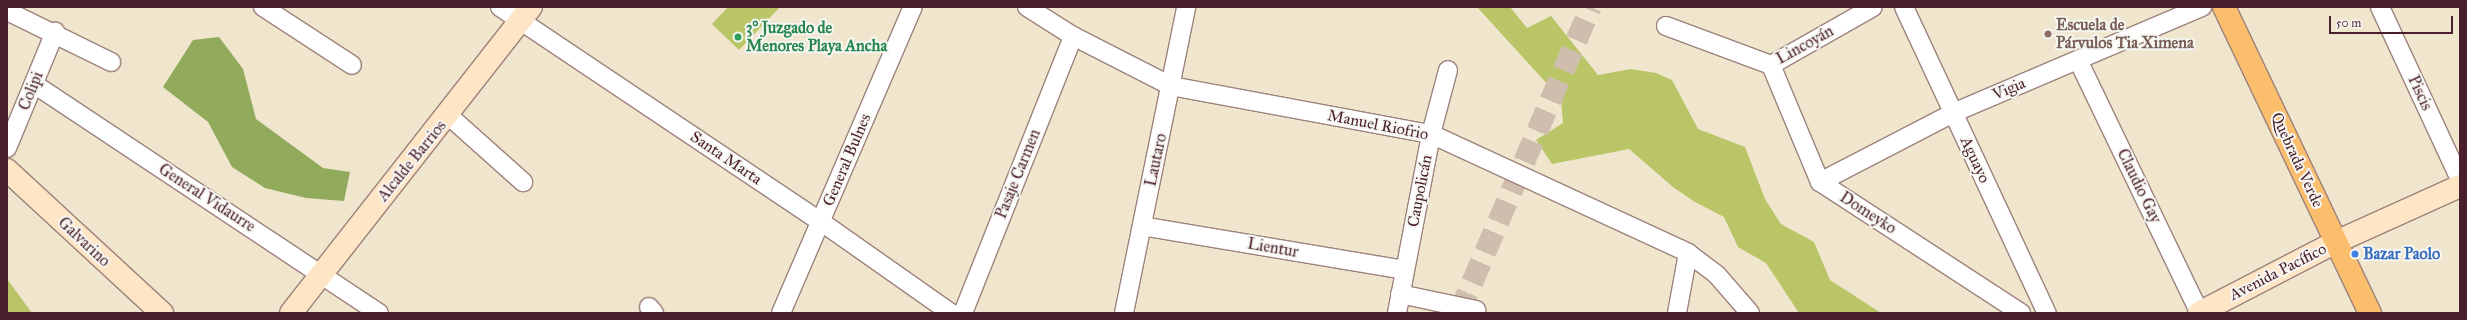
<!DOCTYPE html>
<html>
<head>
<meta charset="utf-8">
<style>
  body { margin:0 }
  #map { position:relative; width:2467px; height:320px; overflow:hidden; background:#f0e5cd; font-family:"IM FELL Great Primer",serif }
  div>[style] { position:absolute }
  .green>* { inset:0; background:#b9c567 }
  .forest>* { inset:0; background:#92aa5c }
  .highway-tunnel>* { height:22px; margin-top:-11px; transform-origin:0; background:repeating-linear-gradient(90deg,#cfbdad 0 22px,transparent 0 33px) }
  .roads { filter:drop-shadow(1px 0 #9d827c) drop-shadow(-1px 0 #9d827c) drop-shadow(0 1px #9d827c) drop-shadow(0 -1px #9d827c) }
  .street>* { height:18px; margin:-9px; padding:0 9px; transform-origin:9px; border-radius:9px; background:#fff }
  .secondary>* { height:22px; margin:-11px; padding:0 11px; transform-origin:11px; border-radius:11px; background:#fde5c5 }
  .primary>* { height:22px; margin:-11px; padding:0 11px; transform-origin:11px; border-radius:11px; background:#fabe6d }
  .dots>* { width:11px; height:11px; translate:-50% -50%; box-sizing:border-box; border:2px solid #f6f6f2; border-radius:50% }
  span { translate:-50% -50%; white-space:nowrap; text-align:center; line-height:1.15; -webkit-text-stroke:4px #f6f6f2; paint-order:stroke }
  .education-label { font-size:16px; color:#785e54; font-weight:700 }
  .left { translate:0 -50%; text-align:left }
  .leisure-label { font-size:16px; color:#27864d; font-weight:700 }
  .street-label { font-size:16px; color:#4a1f2b }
  .shop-label { font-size:16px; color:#366cbe; font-weight:700 }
  .frame { position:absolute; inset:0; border:8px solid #4a1f2b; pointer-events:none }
  .scale { position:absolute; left:2329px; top:16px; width:124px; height:18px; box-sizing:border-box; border:2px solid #4a1f2b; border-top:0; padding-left:5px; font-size:12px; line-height:14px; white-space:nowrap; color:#4a1f2b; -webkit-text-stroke:3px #f6f6f2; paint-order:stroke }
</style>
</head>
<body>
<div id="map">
  <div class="green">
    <div style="clip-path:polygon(728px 7px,780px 7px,739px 50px,712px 24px)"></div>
    <div style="clip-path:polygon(1477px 7px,1510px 7px,1527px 28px,1551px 16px,1598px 75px,1631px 69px,1656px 73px,1672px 80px,1698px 129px,1745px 147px,1765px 199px,1781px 224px,1814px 242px,1830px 280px,1881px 313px,1799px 313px,1766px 263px,1738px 247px,1724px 217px,1695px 202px,1673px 187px,1629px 149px,1552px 164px,1536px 140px,1563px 123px,1561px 99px)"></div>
    <div style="clip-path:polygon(7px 279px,32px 313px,7px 313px)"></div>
  </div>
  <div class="forest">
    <div style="clip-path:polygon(219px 37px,243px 69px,256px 119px,323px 168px,350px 172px,344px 201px,306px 198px,265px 188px,232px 167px,208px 122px,163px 87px,193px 40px)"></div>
  </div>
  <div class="highway-tunnel">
    <div style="left:1459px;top:313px;width:333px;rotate:-66.7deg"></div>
  </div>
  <div class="roads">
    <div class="street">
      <div style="left:263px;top:7px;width:106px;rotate:33.1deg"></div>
      <div style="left:500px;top:7px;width:385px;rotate:33.8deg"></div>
      <div style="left:820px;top:221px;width:160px;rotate:35.1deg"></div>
      <div style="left:1027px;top:7px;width:54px;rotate:32.2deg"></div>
      <div style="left:1073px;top:36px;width:110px;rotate:27deg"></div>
      <div style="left:1171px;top:86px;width:264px;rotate:10.5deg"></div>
      <div style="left:1431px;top:134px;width:283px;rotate:24.8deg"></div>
      <div style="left:1688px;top:253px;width:36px;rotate:37deg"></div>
      <div style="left:1717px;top:275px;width:50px;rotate:49deg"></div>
      <div style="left:1904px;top:7px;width:338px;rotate:65deg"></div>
      <div style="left:2380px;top:7px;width:190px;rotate:65.1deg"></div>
      <div style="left:7px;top:11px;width:116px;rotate:26.1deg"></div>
      <div style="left:1666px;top:26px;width:112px;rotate:20.4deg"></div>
      <div style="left:1771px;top:65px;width:117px;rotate:-29.6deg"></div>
      <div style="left:2078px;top:60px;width:281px;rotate:64.3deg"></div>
      <div style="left:1771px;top:65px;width:127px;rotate:67.3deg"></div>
      <div style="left:1820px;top:182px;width:240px;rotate:33.1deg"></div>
      <div style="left:34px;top:84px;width:414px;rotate:33.6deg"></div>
      <div style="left:448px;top:115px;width:101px;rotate:41.8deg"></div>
      <div style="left:7px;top:148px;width:126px;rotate:-67.5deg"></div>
      <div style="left:1820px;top:182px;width:150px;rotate:-27.4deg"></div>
      <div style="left:1953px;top:113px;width:271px;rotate:-23.1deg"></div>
      <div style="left:1142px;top:226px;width:266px;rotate:9.5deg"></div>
      <div style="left:1400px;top:294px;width:78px;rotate:11.9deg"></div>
      <div style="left:649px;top:307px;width:8px;rotate:50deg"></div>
      <div style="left:781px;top:313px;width:333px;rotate:-66.7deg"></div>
      <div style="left:963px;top:313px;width:298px;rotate:-68.3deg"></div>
      <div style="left:1124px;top:313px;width:312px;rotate:-78.5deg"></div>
      <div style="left:1397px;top:313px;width:182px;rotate:-79.2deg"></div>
      <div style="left:1431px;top:134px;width:66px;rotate:-75.1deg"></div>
      <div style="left:1677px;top:313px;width:61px;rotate:-79.6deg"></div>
    </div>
    <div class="secondary">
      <div style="left:7px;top:170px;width:211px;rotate:42.7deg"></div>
      <div style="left:291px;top:313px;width:389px;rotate:-51.9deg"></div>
      <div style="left:2199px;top:313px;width:154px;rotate:-27.4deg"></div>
      <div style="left:2336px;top:242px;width:136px;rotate:-24.3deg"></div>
    </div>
    <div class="primary">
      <div style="left:2224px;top:7px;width:339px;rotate:64.5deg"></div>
    </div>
  </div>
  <div class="dots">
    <div style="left:2048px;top:34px;background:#8d6e63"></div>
    <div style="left:738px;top:37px;background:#2e9e5b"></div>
    <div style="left:2355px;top:254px;background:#3f7fe0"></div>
  </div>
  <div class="education-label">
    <span class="left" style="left:2056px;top:34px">Escuela de<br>Párvulos Tia Ximena</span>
  </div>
  <div class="leisure-label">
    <span class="left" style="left:746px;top:37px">3° Juzgado de<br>Menores Playa Ancha</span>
  </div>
  <div class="street-label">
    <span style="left:1805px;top:45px;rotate:-29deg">Lincoyán</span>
    <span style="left:2009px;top:89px;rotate:-23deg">Vigia</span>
    <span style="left:31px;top:91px;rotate:-68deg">Colipi</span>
    <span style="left:2420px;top:93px;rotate:65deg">Piscis</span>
    <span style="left:1378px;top:125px;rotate:11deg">Manuel Riofrio</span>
    <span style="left:726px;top:158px;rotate:34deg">Santa Marta</span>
    <span style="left:847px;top:160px;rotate:-67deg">General Bulnes</span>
    <span style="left:1156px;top:160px;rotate:-78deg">Lautaro</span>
    <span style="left:1975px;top:160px;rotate:65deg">Aguayo</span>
    <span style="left:2297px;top:160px;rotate:65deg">Quebrada Verde</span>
    <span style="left:412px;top:161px;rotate:-51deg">Alcalde Barrios</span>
    <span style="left:1018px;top:174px;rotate:-68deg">Pasaje Carmen</span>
    <span style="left:2139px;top:186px;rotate:64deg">Claudio Gay</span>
    <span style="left:1420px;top:191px;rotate:-79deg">Caupolicán</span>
    <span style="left:207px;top:198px;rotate:33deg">General Vidaurre</span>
    <span style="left:1868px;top:213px;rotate:33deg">Domeyko</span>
    <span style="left:84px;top:242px;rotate:43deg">Galvarino</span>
    <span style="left:1273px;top:248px;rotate:10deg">Lientur</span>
    <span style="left:2278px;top:272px;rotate:-27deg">Avenida Pacífico</span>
  </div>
  <div class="shop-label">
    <span class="left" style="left:2363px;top:254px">Bazar Paolo</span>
  </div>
  <div class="frame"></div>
  <div class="scale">50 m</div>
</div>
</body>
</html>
